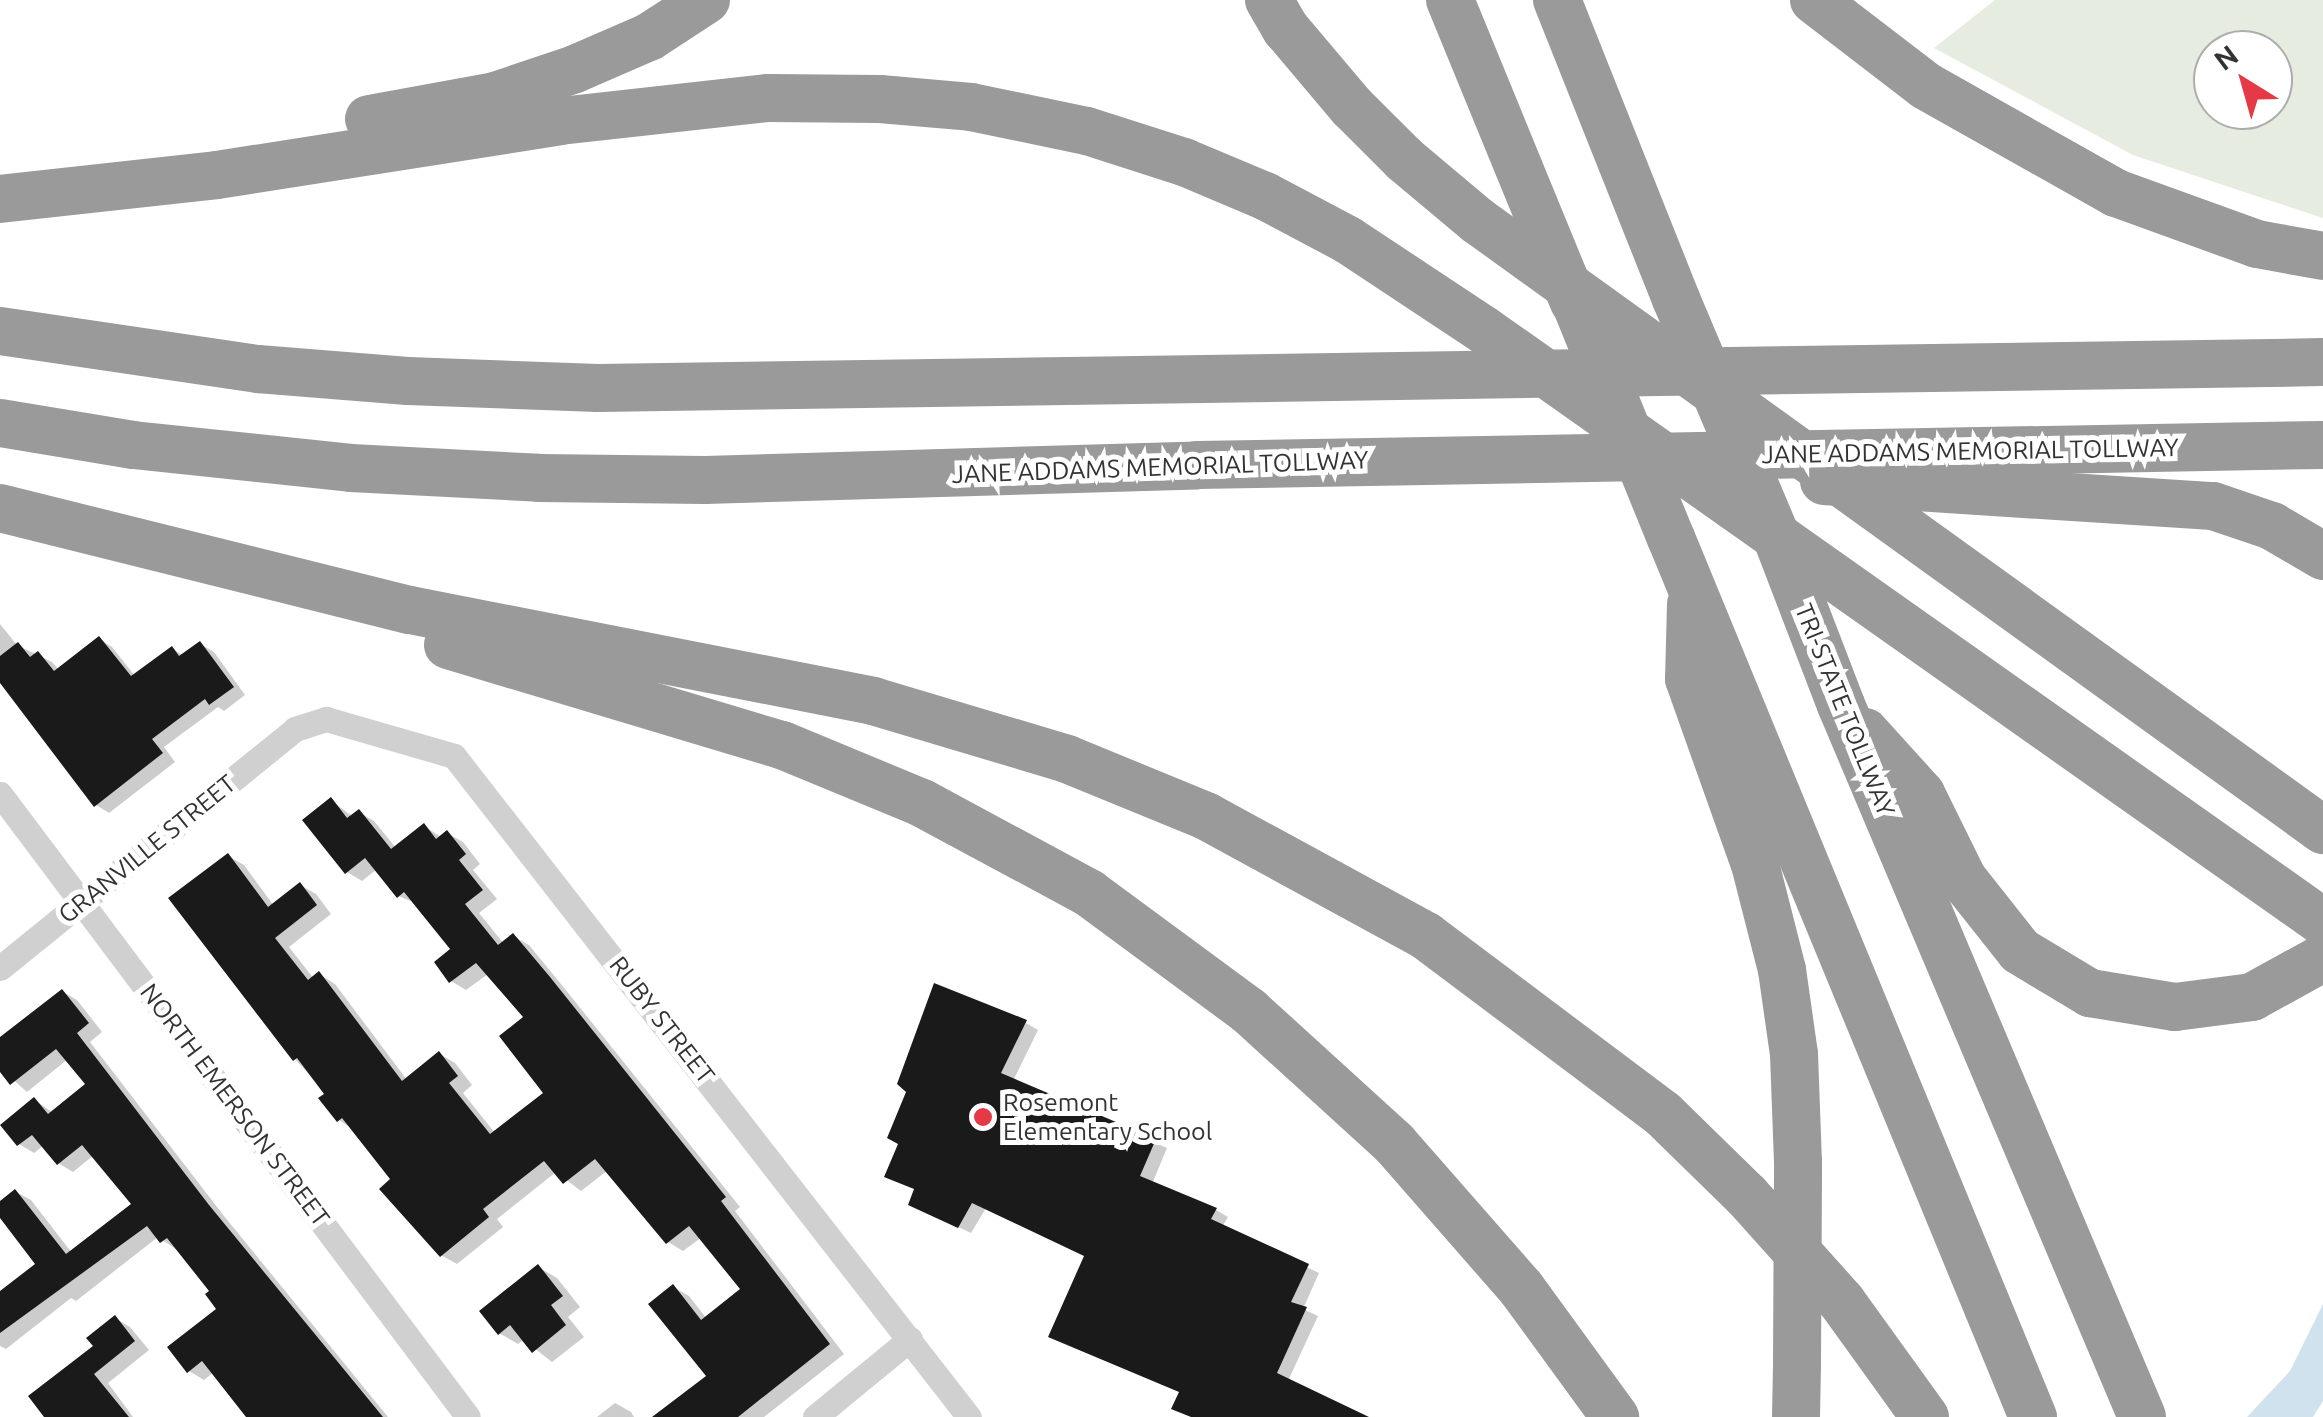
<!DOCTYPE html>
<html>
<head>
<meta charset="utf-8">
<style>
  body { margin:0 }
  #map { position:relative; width:2323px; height:1417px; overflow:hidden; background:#fff; font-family:Ubuntu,sans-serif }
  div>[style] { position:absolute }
  .green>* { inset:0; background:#e6ecdf }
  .water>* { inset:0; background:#cfe2ee }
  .shadow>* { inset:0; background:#0003 }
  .building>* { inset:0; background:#1a1a1a }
  .street>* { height:25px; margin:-12.5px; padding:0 12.5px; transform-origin:12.5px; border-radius:12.5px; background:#d0d0d0 }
  .highway>* { height:48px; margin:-24px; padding:0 24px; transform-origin:24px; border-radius:24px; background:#9a9a9a }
  .highway-bridge>* { height:48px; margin:-24px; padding:0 24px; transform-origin:24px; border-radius:24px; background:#9a9a9a }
  .dots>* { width:28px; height:28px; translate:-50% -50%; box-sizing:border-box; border:5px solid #fff; border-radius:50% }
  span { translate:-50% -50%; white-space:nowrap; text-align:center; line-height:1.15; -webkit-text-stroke:10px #fff; paint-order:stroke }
  .street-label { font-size:25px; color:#333 }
  .poi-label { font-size:25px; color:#333 }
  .left { translate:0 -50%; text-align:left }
  .north { position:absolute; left:2193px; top:30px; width:100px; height:100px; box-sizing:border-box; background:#fff; border:2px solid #adadad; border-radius:50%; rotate:323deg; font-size:28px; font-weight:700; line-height:40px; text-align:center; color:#333 }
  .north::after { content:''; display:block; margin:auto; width:35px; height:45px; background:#e63946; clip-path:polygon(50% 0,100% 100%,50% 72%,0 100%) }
</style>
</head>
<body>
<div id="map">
  <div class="green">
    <div style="clip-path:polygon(evenodd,1995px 0,2323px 0,2323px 218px,2133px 155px,1934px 48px,1995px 0,2273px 50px,2273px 110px,2213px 110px,2213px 50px,2273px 50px)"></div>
  </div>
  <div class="water">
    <div style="clip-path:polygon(2323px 1304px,2323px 1401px,2313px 1417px,2247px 1417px,2290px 1371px)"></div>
  </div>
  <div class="shadow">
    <div style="clip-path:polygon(0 624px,17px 645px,52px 662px,59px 670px,99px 639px,112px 647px,135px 676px,173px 649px,184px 656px,200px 644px,214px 652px,245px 695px,224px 711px,218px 707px,164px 747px,175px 762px,109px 813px,96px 805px,0 680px)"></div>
    <div style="clip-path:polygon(331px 800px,353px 817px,359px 812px,374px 821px,396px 848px,424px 826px,441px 837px,447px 833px,463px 842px,480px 864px,473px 870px,497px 899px,479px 913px,504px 944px,513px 936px,529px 945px,565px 989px,740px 1207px,735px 1211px,844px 1354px,764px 1417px,656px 1417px,709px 1376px,673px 1287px,689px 1296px,707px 1319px,744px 1289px,702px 1237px,683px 1251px,668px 1242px,608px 1170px,581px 1191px,556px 1172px,497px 1219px,503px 1227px,457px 1264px,441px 1255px,394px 1180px,353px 1129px,339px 1120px,327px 1094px,295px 1059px,228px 856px,244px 865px,274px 906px,300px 885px,316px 894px,331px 914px,289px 947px,314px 979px,319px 974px,335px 984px,407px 1080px,440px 1054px,455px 1063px,472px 1085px,463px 1093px,495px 1133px,547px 1093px,527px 1018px,488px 974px,466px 990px,451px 981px,454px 950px,416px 903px,398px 896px,377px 869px,362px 881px,347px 872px)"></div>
    <div style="clip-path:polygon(63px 992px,77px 1000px,102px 1032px,90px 1042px,224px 1216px,388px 1417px,250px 1417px,214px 1372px,204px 1380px,189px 1371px,220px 1309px,213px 1291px,177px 1250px,158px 1237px,76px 1301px,71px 1298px,6px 1349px,0 1346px,0 1294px,39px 1264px,0 1218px,0 1204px,16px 1192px,31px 1200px,72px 1253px,134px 1205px,94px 1155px,73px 1172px,58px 1163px,44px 1145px,34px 1153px,19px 1144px,35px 1100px,53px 1113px,89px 1085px,68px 1059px,27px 1092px,0 1068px,0 1041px)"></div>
    <div style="clip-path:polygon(1026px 1023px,1038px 1030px,1013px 1081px,1167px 1148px,1152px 1184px,1216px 1210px,1228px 1217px,1222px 1227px,1319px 1273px,1303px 1309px,1318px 1316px,1288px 1381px,1351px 1417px,1186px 1415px,1174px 1408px,1182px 1393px,1087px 1256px,986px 1208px,971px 1233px,924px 1211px,917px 1190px)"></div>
    <div style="clip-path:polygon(538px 1267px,557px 1278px,580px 1307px,568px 1317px,584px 1337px,552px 1362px,524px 1340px,518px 1344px,499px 1333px)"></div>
    <div style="clip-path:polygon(115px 1318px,130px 1327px,149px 1350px,108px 1383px,133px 1417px,47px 1417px)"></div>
    <div style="clip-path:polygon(615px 1403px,631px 1412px,634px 1417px,597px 1417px)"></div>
  </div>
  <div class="building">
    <div style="clip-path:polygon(99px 636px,131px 676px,172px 646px,179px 656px,200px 641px,234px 687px,209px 705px,205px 699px,152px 739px,163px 753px,94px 807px,0 683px,0 656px,18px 642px,30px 657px,38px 651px,54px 671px)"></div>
    <div style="clip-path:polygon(331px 797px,347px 818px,359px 809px,391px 849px,424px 823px,436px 839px,447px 830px,466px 854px,459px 860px,483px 890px,465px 904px,498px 945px,513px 933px,550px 977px,726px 1197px,721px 1201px,830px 1344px,738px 1417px,652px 1417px,706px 1376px,648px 1304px,673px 1284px,701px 1320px,740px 1289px,689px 1226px,666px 1244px,595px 1159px,563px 1184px,544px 1161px,483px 1209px,489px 1217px,440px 1257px,379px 1189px,390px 1179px,342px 1118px,337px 1122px,318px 1098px,324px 1094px,297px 1058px,293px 1061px,168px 898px,228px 853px,268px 907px,300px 882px,317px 905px,275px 938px,308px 980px,319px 971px,402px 1081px,439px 1051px,458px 1076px,449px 1083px,490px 1134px,543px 1093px,499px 1036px,523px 1017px,476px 963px,449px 983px,434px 962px,450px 949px,404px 892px,397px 898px,365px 858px,345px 874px,302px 820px)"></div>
    <div style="clip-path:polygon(934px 983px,1027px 1020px,1001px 1073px,1156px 1139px,1140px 1176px,1217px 1208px,1211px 1219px,1309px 1264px,1291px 1302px,1307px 1307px,1277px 1373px,1369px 1417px,1191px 1417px,1171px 1409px,1179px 1392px,1048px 1337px,1084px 1256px,972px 1203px,958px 1228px,908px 1205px,914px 1189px,884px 1177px,898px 1144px,887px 1138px,906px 1092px,897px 1084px)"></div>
    <div style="clip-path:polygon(62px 989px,89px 1023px,77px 1033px,209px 1205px,383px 1417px,246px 1417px,202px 1361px,187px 1373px,167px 1347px,216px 1309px,205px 1294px,209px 1291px,167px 1238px,160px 1243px,147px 1226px,0 1333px,0 1291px,35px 1264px,0 1218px,0 1201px,15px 1189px,66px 1254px,131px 1204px,82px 1145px,57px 1165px,32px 1135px,17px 1146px,0 1125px,34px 1097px,48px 1114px,85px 1084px,56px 1049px,10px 1085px,0 1072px,0 1037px)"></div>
    <div style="clip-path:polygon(538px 1264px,563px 1296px,551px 1305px,566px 1325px,532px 1353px,510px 1325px,498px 1335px,479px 1311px)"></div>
    <div style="clip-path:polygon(115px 1315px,135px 1341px,94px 1374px,129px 1417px,44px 1417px,28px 1396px,93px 1346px,86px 1338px)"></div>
  </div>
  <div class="street">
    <div style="left:0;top:794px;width:779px;rotate:53.09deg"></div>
    <div style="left:0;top:968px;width:380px;rotate:-39deg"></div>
    <div style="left:295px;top:729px;width:33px;rotate:-18deg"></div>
    <div style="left:326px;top:719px;width:133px;rotate:16.1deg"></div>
    <div style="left:454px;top:756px;width:838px;rotate:52.08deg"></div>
    <div style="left:815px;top:1417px;width:123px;rotate:-39.4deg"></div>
  </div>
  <div class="highway">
    <div style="left:1269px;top:0;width:34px;rotate:60deg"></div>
    <div style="left:1286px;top:29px;width:102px;rotate:49.8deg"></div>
    <div style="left:1352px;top:107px;width:74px;rotate:45deg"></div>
    <div style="left:1404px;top:159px;width:97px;rotate:40deg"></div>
    <div style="left:1450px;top:0;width:326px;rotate:67.7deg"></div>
    <div style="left:1557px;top:0;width:322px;rotate:68.3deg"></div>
    <div style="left:1814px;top:0;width:141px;rotate:37.5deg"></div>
    <div style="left:1926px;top:86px;width:218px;rotate:29.4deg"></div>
    <div style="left:2116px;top:193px;width:150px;rotate:19.9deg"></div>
    <div style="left:2257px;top:244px;width:67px;rotate:10.3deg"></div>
    <div style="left:369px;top:119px;width:128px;rotate:-10.3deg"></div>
    <div style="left:495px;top:96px;width:84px;rotate:-18.6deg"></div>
    <div style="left:575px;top:69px;width:81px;rotate:-23.4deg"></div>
    <div style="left:649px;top:37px;width:68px;rotate:-33deg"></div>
    <div style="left:0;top:199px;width:218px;rotate:-6.3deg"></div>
    <div style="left:217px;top:175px;width:347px;rotate:-8.9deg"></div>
    <div style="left:560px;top:121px;width:210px;rotate:-6.3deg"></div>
    <div style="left:0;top:331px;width:261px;rotate:8.4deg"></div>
    <div style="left:258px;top:369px;width:150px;rotate:4.6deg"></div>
    <div style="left:408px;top:381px;width:190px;rotate:2.1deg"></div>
    <div style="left:598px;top:388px;width:1725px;rotate:-0.86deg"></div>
    <div style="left:0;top:423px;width:135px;rotate:9.4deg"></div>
    <div style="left:133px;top:445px;width:219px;rotate:6deg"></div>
    <div style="left:351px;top:468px;width:188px;rotate:3deg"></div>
    <div style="left:539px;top:478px;width:166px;rotate:0.7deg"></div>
    <div style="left:705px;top:480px;width:492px;rotate:-1.7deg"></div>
    <div style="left:1197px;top:465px;width:1126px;rotate:-1.02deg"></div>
    <div style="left:1824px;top:481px;width:390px;rotate:3.7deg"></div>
    <div style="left:2213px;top:506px;width:62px;rotate:18.7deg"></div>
    <div style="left:2272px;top:526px;width:59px;rotate:30.5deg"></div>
    <div style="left:0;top:508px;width:422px;rotate:14deg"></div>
    <div style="left:410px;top:610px;width:472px;rotate:11.1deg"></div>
    <div style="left:873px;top:701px;width:202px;rotate:16.6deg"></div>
    <div style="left:1067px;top:759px;width:150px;rotate:22.3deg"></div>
    <div style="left:1206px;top:816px;width:251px;rotate:28.6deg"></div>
    <div style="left:1426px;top:936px;width:296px;rotate:36.9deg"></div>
    <div style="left:1663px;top:1114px;width:117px;rotate:44.3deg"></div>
    <div style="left:1747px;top:1196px;width:142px;rotate:48.1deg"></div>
    <div style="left:1842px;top:1302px;width:142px;rotate:54.2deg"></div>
    <div style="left:1775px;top:533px;width:184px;rotate:69deg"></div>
    <div style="left:1841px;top:705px;width:773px;rotate:67.08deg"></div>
    <div style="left:1671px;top:538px;width:951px;rotate:67.62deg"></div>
    <div style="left:1691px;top:604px;width:75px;rotate:91.5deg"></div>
    <div style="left:1689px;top:679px;width:196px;rotate:70.4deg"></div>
    <div style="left:1755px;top:864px;width:109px;rotate:75.7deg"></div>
    <div style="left:1782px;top:970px;width:85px;rotate:81.9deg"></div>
    <div style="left:1794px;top:1054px;width:108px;rotate:87.9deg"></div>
    <div style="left:448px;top:645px;width:349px;rotate:16.7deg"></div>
    <div style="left:782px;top:745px;width:152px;rotate:22.5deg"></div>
    <div style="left:922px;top:803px;width:190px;rotate:28.3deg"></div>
    <div style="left:1089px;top:893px;width:199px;rotate:36.4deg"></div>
    <div style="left:1249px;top:1011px;width:196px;rotate:42.3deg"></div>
    <div style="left:1394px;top:1143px;width:193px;rotate:48.8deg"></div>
    <div style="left:1521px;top:1288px;width:160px;rotate:53.9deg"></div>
    <div style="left:1865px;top:732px;width:84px;rotate:47.9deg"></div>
    <div style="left:1921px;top:794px;width:95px;rotate:63.7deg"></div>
    <div style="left:1963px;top:879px;width:92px;rotate:51.6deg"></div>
    <div style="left:2020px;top:951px;width:82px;rotate:31deg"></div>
    <div style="left:2090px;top:993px;width:86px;rotate:9.4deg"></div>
    <div style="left:2175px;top:1007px;width:78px;rotate:-7.4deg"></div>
    <div style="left:2252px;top:997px;width:81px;rotate:-28.8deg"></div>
    <div style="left:1796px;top:1417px;width:54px;rotate:-88.9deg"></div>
  </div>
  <div class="highway-bridge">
    <div style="left:769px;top:98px;width:111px;rotate:0.5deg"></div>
    <div style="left:880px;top:99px;width:91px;rotate:5deg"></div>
    <div style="left:971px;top:107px;width:118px;rotate:11.7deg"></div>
    <div style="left:1087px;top:131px;width:102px;rotate:17.7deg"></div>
    <div style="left:1184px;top:162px;width:88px;rotate:22.8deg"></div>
    <div style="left:1265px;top:196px;width:94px;rotate:27.9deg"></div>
    <div style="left:1348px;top:240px;width:163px;rotate:33.5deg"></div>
    <div style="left:1484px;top:330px;width:1027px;rotate:35.21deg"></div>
    <div style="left:1478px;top:221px;width:1042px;rotate:35.78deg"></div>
    <div style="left:1676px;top:299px;width:254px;rotate:67.1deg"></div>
    <div style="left:1575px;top:302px;width:255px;rotate:67.9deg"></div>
    <div style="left:1797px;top:1363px;width:201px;rotate:-89.7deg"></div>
  </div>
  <div class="dots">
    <div style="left:983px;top:1117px;background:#e63946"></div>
  </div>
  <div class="street-label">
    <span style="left:1970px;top:451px;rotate:-1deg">JANE ADDAMS MEMORIAL TOLLWAY</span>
    <span style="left:1160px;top:467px;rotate:-2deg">JANE ADDAMS MEMORIAL TOLLWAY</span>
    <span style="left:1845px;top:710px;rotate:68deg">TRI-STATE TOLLWAY</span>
    <span style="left:147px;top:849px;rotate:-39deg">GRANVILLE STREET</span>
    <span style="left:662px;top:1020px;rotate:52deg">RUBY STREET</span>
    <span style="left:235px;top:1105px;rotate:53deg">NORTH EMERSON STREET</span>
  </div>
  <div class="poi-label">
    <span class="left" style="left:1003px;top:1117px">Rosemont<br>Elementary School</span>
  </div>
  <div class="north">N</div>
</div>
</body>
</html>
